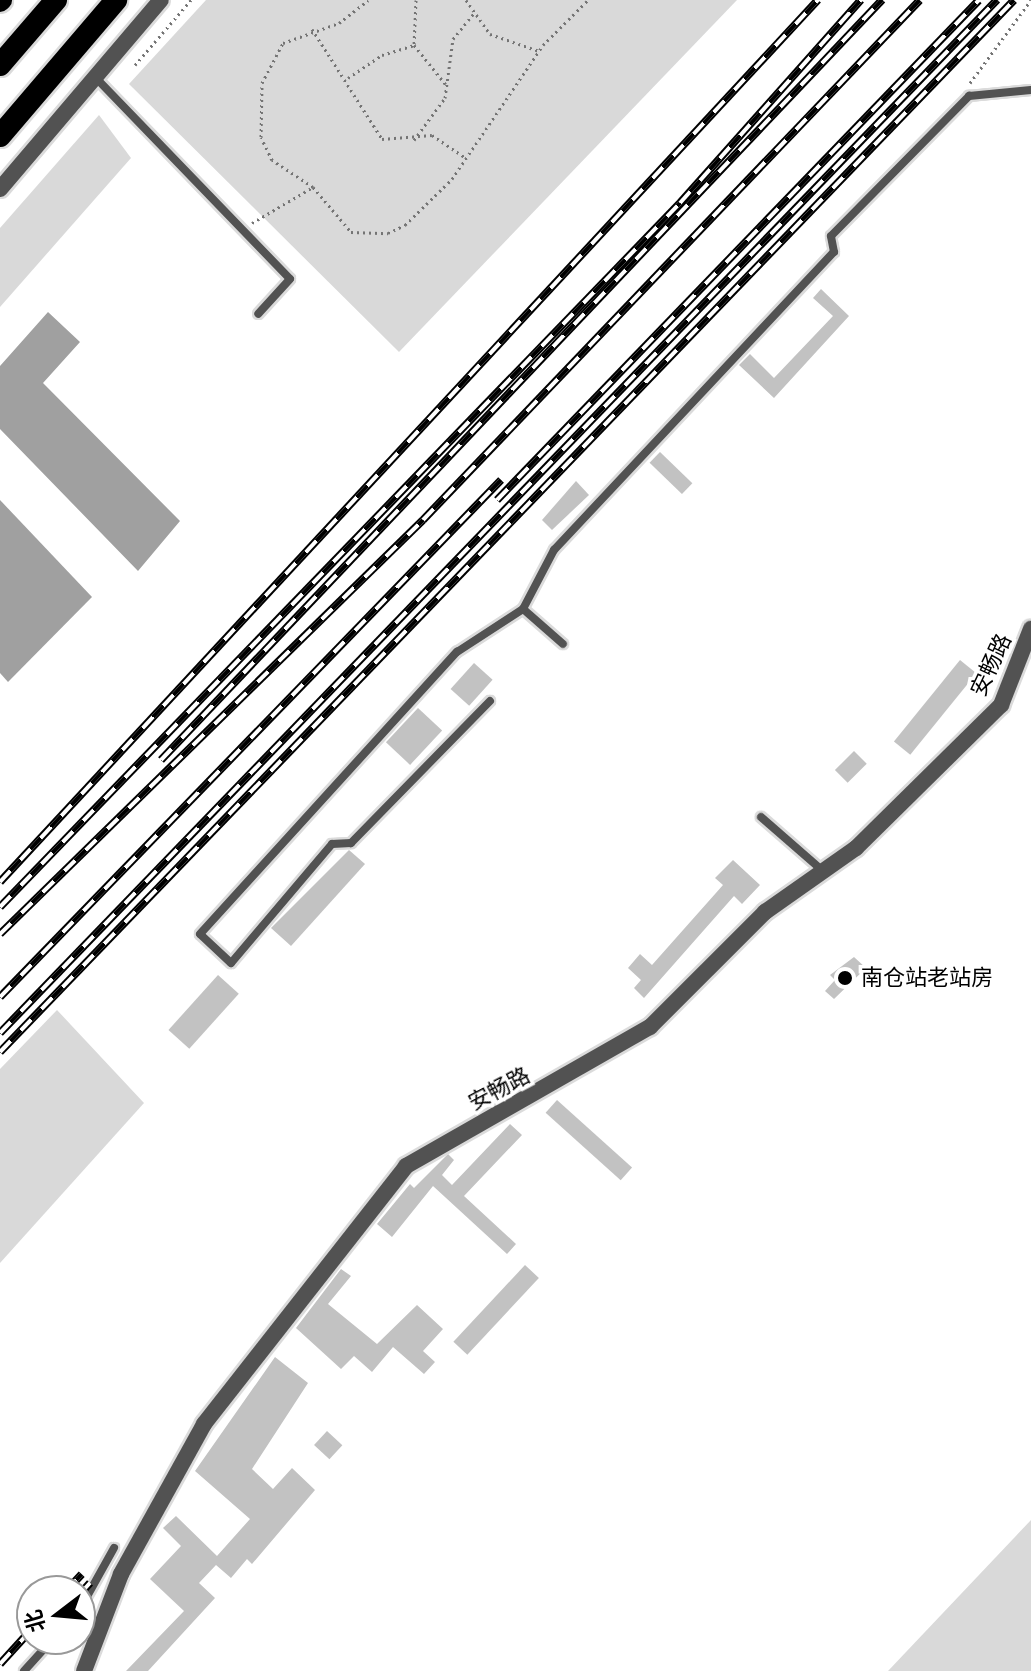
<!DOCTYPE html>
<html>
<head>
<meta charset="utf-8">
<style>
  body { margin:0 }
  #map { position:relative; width:1031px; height:1671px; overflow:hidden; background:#fff; font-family:"Public Sans","Noto Sans SC",sans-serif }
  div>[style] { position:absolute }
  .green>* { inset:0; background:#d9d9d9 }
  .water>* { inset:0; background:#a0a0a0 }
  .building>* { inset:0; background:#c2c2c2; transform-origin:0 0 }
  .path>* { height:3px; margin-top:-1.5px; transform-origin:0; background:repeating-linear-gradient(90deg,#747474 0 2px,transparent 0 6px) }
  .roads { filter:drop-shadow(2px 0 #dbdbdb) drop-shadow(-2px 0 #dbdbdb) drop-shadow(0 2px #dbdbdb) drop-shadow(0 -2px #dbdbdb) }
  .service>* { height:8px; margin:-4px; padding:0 4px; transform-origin:4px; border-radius:4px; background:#525252 }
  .minor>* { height:16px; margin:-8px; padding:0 8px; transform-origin:8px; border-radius:8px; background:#525252 }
  .tertiary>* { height:16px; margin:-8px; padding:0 8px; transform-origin:8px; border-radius:8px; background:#525252 }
  .primary>* { height:20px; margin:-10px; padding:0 10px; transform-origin:10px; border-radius:10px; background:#000 }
  .trunk>* { height:22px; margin:-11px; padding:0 11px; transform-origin:11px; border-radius:11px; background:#000 }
  .rail>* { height:8px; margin-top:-4px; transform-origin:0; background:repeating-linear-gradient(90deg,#fff 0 15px,#000 0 30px); box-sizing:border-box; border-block:2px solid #000 }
  .dots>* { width:22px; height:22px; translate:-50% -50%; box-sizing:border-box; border:4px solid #fff; border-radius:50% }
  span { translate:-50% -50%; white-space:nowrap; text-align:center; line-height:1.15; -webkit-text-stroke:7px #fff; paint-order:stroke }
  .street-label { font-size:22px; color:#000 }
  .poi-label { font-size:22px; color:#000 }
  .left { translate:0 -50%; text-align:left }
  .north { position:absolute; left:16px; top:1575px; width:80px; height:80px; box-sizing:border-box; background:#fff; border:2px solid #999; border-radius:50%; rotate:254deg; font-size:22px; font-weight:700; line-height:32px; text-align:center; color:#000 }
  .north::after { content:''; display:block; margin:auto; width:28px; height:36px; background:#000; clip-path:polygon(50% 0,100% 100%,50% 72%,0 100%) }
</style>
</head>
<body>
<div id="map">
  <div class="green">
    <div style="clip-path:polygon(206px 0,737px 0,399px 352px,129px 84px)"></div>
    <div style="clip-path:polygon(99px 115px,131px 158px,0 307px,0 228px)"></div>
    <div style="clip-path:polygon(57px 1010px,144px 1103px,0 1263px,0 1069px)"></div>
    <div style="clip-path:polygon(1031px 1520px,1031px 1671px,888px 1671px)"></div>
  </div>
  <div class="water">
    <div style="clip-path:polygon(48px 312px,80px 342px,43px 383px,180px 521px,138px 571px,0 429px,0 366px)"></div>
    <div style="clip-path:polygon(0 500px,92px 597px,8px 682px,0 673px)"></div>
  </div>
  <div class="building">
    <div style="clip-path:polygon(821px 289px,849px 316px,774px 398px,739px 365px,750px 354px,774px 378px,833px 316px,813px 298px)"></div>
    <div style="left:660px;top:452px;width:45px;height:15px;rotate:44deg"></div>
    <div style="clip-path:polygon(576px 481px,589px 495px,552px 530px,542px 520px)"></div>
    <div style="left:960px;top:660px;width:21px;height:105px;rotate:39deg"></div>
    <div style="left:474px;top:663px;width:25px;height:35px;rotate:42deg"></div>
    <div style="left:418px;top:708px;width:33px;height:47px;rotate:43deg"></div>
    <div style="left:854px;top:751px;width:18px;height:27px;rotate:45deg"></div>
    <div style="clip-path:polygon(349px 850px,365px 864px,291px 946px,271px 928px)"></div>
    <div style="clip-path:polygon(733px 860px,760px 885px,742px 904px,734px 896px,644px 998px,634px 988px,641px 980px,628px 968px,640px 954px,652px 965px,723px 885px,715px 878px)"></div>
    <div style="clip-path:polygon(854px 957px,866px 968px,834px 999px,825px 991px,835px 980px,830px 975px)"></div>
    <div style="left:218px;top:975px;width:28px;height:74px;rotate:42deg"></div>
    <div style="left:557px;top:1100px;width:101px;height:17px;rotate:42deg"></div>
    <div style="clip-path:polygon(510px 1124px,522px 1135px,464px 1196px,516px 1244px,507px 1254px,433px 1186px,392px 1237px,377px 1224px,410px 1184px,414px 1188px,448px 1154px,454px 1160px,442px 1175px,452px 1185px)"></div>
    <div style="left:525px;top:1265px;width:19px;height:105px;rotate:43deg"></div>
    <div style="clip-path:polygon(341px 1269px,351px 1276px,328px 1304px,377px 1344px,417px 1305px,443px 1329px,423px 1351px,435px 1362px,424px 1374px,393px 1347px,372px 1372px,354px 1356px,341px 1369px,296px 1328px)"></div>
    <div style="clip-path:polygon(275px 1357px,308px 1383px,252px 1469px,273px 1489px,292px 1468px,315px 1490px,252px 1564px,247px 1559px,231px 1578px,216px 1565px,199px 1583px,215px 1598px,148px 1671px,126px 1671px,184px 1611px,150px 1579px,181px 1546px,163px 1528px,176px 1516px,217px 1556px,250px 1519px,195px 1471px)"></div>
    <div style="left:327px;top:1431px;width:21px;height:19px;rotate:43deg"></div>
  </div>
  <div class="path">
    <div style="left:416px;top:0;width:45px;rotate:92.5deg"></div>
    <div style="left:414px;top:45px;width:53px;rotate:51.2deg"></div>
    <div style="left:466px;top:0;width:42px;rotate:54.8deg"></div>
    <div style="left:490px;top:34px;width:52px;rotate:19.1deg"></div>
    <div style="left:312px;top:29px;width:130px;rotate:57.5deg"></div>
    <div style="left:382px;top:139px;width:50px;rotate:-4.6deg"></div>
    <div style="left:432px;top:135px;width:41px;rotate:34.1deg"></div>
    <div style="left:135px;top:65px;width:86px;rotate:-49.3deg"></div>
    <div style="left:348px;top:78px;width:41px;rotate:-34.1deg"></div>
    <div style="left:382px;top:55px;width:34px;rotate:-17deg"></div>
    <div style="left:970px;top:83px;width:103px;rotate:-53.7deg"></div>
    <div style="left:414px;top:140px;width:52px;rotate:-53.6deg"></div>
    <div style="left:445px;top:98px;width:60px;rotate:-82.3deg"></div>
    <div style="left:453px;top:39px;width:33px;rotate:-51deg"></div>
    <div style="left:313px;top:187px;width:49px;rotate:-146.6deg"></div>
    <div style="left:272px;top:160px;width:25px;rotate:-116deg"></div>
    <div style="left:261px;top:137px;width:54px;rotate:-88.9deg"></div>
    <div style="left:262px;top:83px;width:45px;rotate:-62.3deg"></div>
    <div style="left:283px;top:43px;width:59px;rotate:-19.7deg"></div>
    <div style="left:339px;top:23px;width:37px;rotate:-38deg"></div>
    <div style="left:252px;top:223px;width:71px;rotate:-30.5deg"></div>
    <div style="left:313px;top:187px;width:59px;rotate:49.8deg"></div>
    <div style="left:351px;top:232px;width:37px;rotate:2deg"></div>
    <div style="left:388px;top:233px;width:19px;rotate:-25deg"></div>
    <div style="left:405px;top:225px;width:66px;rotate:-44.4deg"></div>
    <div style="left:452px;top:179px;width:162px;rotate:-55.8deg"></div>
    <div style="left:543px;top:45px;width:64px;rotate:-45deg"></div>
  </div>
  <div class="roads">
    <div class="service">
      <div style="left:96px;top:78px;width:279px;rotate:46deg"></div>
      <div style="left:290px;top:279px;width:47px;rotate:132.4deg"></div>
      <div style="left:523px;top:609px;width:53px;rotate:41.2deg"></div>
      <div style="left:490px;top:701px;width:199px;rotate:134.4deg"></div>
      <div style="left:351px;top:843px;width:19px;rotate:177deg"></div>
      <div style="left:332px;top:844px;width:156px;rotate:130.3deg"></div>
      <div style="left:231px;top:963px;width:42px;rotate:-136.9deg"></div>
      <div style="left:200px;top:934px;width:382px;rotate:-47.7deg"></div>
      <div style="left:457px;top:652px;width:79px;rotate:-33.1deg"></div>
      <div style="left:523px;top:609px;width:67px;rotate:-62.3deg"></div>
      <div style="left:554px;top:550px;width:409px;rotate:-46.8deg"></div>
      <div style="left:834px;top:252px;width:16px;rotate:-101deg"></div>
      <div style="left:831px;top:236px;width:197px;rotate:-45.4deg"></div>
      <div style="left:969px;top:96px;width:62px;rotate:-5.5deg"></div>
      <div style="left:761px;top:817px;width:82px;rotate:41.1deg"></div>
      <div style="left:80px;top:1609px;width:70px;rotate:-60.9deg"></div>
      <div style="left:24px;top:1671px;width:43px;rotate:-47.8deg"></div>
    </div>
    <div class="minor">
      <div style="left:84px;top:1671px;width:104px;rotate:-69.1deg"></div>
      <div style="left:121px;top:1574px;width:171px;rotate:-61deg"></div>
      <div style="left:204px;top:1424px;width:328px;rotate:-51.9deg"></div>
      <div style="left:406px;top:1166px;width:281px;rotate:-29.7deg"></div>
      <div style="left:650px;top:1027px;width:163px;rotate:-45deg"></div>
      <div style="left:765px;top:912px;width:111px;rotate:-35.1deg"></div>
      <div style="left:856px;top:848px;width:204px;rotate:-44.6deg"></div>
      <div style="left:1001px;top:705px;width:82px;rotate:-68.5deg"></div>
    </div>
    <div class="tertiary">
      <div style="left:0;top:189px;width:248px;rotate:-49.6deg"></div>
    </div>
    <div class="primary">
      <div style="left:0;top:2px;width:3px;rotate:-45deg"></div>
    </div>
    <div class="trunk">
      <div style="left:0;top:65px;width:86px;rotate:-49.3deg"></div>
      <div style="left:0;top:136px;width:179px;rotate:-49.5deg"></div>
    </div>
  </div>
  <div class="rail">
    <div style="left:497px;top:500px;width:694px;rotate:-46.05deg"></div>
    <div style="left:161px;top:760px;width:1048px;rotate:-46.51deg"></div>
    <div style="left:0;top:882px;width:1203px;rotate:-47.16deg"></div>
    <div style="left:0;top:907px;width:979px;rotate:-45.99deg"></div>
    <div style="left:680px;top:203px;width:272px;rotate:-48.3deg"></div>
    <div style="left:0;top:934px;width:592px;rotate:-44.38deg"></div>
    <div style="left:423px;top:520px;width:719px;rotate:-46.3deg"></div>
    <div style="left:0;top:997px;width:720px;rotate:-45.9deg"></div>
    <div style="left:0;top:1033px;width:1436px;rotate:-46.02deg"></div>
    <div style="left:0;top:1052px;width:1461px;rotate:-46.05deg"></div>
    <div style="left:66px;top:1591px;width:23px;rotate:-47deg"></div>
    <div style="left:80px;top:1594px;width:15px;rotate:-48deg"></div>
    <div style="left:0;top:1664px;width:47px;rotate:-47.6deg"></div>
  </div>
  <div class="dots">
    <div style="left:845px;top:978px;background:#000"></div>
  </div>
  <div class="street-label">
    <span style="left:991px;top:665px;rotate:-65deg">安畅路</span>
    <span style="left:499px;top:1089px;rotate:-28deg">安畅路</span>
  </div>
  <div class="poi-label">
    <span class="left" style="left:861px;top:978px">南仓站老站房</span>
  </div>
  <div class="north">北</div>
</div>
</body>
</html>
